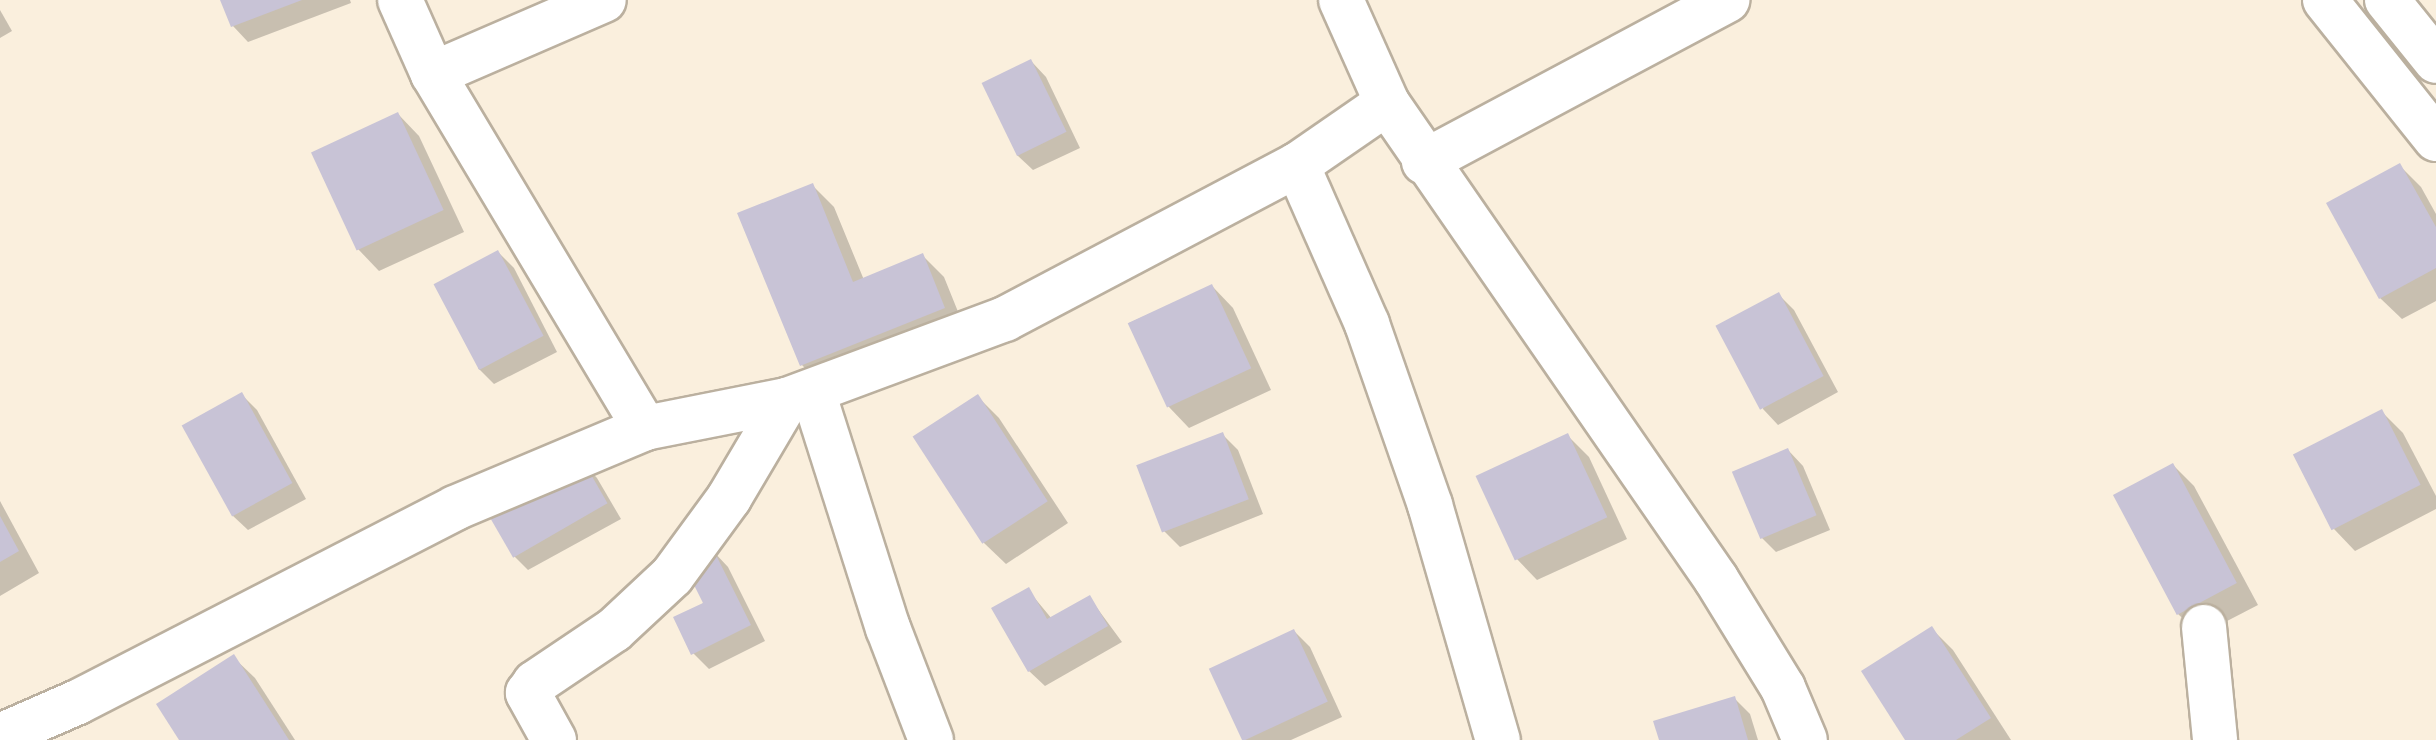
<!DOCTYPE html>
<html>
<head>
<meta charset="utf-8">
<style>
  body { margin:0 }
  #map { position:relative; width:2436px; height:740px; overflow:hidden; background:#faefdd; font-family:"Open Sans",sans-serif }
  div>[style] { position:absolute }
  .shadow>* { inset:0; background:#0003 }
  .building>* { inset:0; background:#c8c3d6; transform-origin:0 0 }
  .roads { filter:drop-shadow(2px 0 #bbb09f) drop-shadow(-2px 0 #bbb09f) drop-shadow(0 2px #bbb09f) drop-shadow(0 -2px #bbb09f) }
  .minor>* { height:44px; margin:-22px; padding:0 22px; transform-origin:22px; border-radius:22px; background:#fff }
  .major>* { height:44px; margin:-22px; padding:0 22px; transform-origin:22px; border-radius:22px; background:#fff }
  span { translate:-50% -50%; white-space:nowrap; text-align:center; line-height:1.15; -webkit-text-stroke:6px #faefdd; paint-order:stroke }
</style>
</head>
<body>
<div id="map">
  <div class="shadow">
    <div style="clip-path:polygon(222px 0,350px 0,351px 3px,248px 42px,233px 26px)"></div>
    <div style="clip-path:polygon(0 10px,12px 31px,0 38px)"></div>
    <div style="clip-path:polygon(1031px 61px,1046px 77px,1080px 148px,1033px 170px,1017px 155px)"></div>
    <div style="clip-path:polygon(398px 114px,419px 136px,464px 232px,379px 271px,358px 249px)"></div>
    <div style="clip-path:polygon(2399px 165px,2421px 187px,2436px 214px,2436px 301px,2402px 319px,2380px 298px)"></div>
    <div style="clip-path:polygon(812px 185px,834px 207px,864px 280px,923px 256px,944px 277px,965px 329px,823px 387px,802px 365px)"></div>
    <div style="clip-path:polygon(498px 252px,514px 268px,557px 352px,494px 384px,478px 368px)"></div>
    <div style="clip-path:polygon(1212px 286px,1233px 308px,1271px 390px,1189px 428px,1168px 406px,1129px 323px)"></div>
    <div style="clip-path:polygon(1778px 294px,1794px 310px,1838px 392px,1778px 425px,1763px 409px)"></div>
    <div style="clip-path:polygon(242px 395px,257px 410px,306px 499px,248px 530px,232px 515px)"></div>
    <div style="clip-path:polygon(977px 396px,999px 418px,1068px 523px,1006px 564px,984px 543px)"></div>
    <div style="clip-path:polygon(2381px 411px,2403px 433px,2436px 496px,2436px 509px,2355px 551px,2334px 529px)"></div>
    <div style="clip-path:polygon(1222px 434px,1238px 450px,1263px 514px,1180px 547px,1164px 531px)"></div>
    <div style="clip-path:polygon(1568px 436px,1589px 457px,1627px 539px,1537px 580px,1516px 558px)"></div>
    <div style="clip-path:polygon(1788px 450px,1803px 466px,1830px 530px,1776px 552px,1761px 537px)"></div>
    <div style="clip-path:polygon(582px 462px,597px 478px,621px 519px,528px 570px,512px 554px,489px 512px)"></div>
    <div style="clip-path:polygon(2173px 465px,2194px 486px,2258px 605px,2200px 635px,2178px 614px)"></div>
    <div style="clip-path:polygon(0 501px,39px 573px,0 596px)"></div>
    <div style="clip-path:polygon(713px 551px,728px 567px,765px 641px,709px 669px,693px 653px)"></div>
    <div style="clip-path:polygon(1028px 590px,1052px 619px,1089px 597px,1122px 642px,1045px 686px,1029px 671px)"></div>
    <div style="clip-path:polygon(1932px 629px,1953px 650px,2011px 740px,1907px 740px)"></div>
    <div style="clip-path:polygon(1294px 631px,1310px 647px,1342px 717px,1291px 740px,1244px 740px)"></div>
    <div style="clip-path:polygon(233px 657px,255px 678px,295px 740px,182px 740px)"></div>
    <div style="clip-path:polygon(1734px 698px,1750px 714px,1758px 740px,1661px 740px)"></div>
  </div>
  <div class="building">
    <div style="clip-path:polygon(220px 0,302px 0,231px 27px)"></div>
    <div style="left:1031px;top:59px;width:81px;height:55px;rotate:64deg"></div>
    <div style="left:398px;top:112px;width:108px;height:96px;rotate:65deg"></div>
    <div style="clip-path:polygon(2400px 163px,2436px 227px,2436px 268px,2379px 299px,2326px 203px)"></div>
    <div style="clip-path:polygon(813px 183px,853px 282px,923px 253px,945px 308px,800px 366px,737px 213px)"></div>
    <div style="left:498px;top:250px;width:97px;height:73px;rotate:62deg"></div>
    <div style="left:1212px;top:284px;width:93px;height:93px;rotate:65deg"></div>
    <div style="left:1779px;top:292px;width:95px;height:72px;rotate:62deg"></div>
    <div style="left:242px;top:392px;width:104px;height:69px;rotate:61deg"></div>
    <div style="left:978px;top:394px;width:128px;height:78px;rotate:57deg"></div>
    <div style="left:2382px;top:409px;width:85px;height:100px;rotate:63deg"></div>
    <div style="left:1223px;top:432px;width:72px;height:93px;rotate:69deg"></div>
    <div style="left:1568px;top:433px;width:93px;height:102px;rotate:65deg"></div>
    <div style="left:1788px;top:448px;width:73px;height:61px;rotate:67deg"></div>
    <div style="left:582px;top:459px;width:51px;height:109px;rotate:60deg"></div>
    <div style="left:2173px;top:463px;width:136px;height:68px;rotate:62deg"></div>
    <div style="clip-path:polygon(0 516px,19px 551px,0 562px)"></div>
    <div style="clip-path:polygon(713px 549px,751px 625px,691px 655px,673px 617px,703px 603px,683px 563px)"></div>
    <div style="clip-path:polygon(1029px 587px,1047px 619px,1090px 595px,1108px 626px,1028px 672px,991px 608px)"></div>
    <div style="clip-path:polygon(1932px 626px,1991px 718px,1956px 740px,1905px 740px,1861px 671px)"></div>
    <div style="left:1294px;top:629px;width:80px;height:94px;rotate:65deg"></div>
    <div style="clip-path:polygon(234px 654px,289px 740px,179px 740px,156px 704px)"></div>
    <div style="clip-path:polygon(1735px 696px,1748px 740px,1659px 740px,1653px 721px)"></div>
  </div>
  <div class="roads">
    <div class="minor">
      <div style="left:400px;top:0;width:81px;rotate:66deg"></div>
      <div style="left:433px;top:74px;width:413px;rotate:59.1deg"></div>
      <div style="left:1341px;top:0;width:113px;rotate:65.9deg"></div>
      <div style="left:1387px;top:103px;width:579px;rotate:55.35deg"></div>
      <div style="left:1716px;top:579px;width:128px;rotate:58.4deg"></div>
      <div style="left:1783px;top:688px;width:56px;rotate:67.1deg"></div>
      <div style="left:433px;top:74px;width:186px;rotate:-23.4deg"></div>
      <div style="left:1424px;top:162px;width:344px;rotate:-28.1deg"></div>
      <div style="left:1297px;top:165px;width:174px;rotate:66.2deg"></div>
      <div style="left:1367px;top:324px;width:192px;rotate:70.8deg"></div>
      <div style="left:1430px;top:505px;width:245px;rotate:73.9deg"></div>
      <div style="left:813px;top:392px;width:248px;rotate:72.4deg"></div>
      <div style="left:888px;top:628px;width:120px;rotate:69deg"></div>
      <div style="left:2204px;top:627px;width:114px;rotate:84.4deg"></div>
      <div style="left:0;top:736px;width:85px;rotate:-23.6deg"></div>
      <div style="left:78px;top:702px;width:424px;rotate:-27.2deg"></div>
      <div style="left:455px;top:508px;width:206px;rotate:-22.8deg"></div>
      <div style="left:645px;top:428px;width:145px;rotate:-11.2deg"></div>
      <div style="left:787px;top:400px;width:233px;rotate:-20.4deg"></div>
      <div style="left:1005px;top:319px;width:330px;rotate:-27.8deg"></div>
      <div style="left:1297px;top:165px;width:109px;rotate:-34.6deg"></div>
      <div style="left:554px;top:740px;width:54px;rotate:-119deg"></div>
      <div style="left:528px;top:693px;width:12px;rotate:-55deg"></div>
      <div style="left:535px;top:683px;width:95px;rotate:-33.9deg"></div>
      <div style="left:614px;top:630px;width:79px;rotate:-43deg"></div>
      <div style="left:672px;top:576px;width:97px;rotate:-53.8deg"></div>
      <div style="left:729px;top:498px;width:114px;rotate:-59.4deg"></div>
    </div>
    <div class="major">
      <div style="left:2325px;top:0;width:178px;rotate:51.4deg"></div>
      <div style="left:2387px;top:0;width:78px;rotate:51.2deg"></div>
    </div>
  </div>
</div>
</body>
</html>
